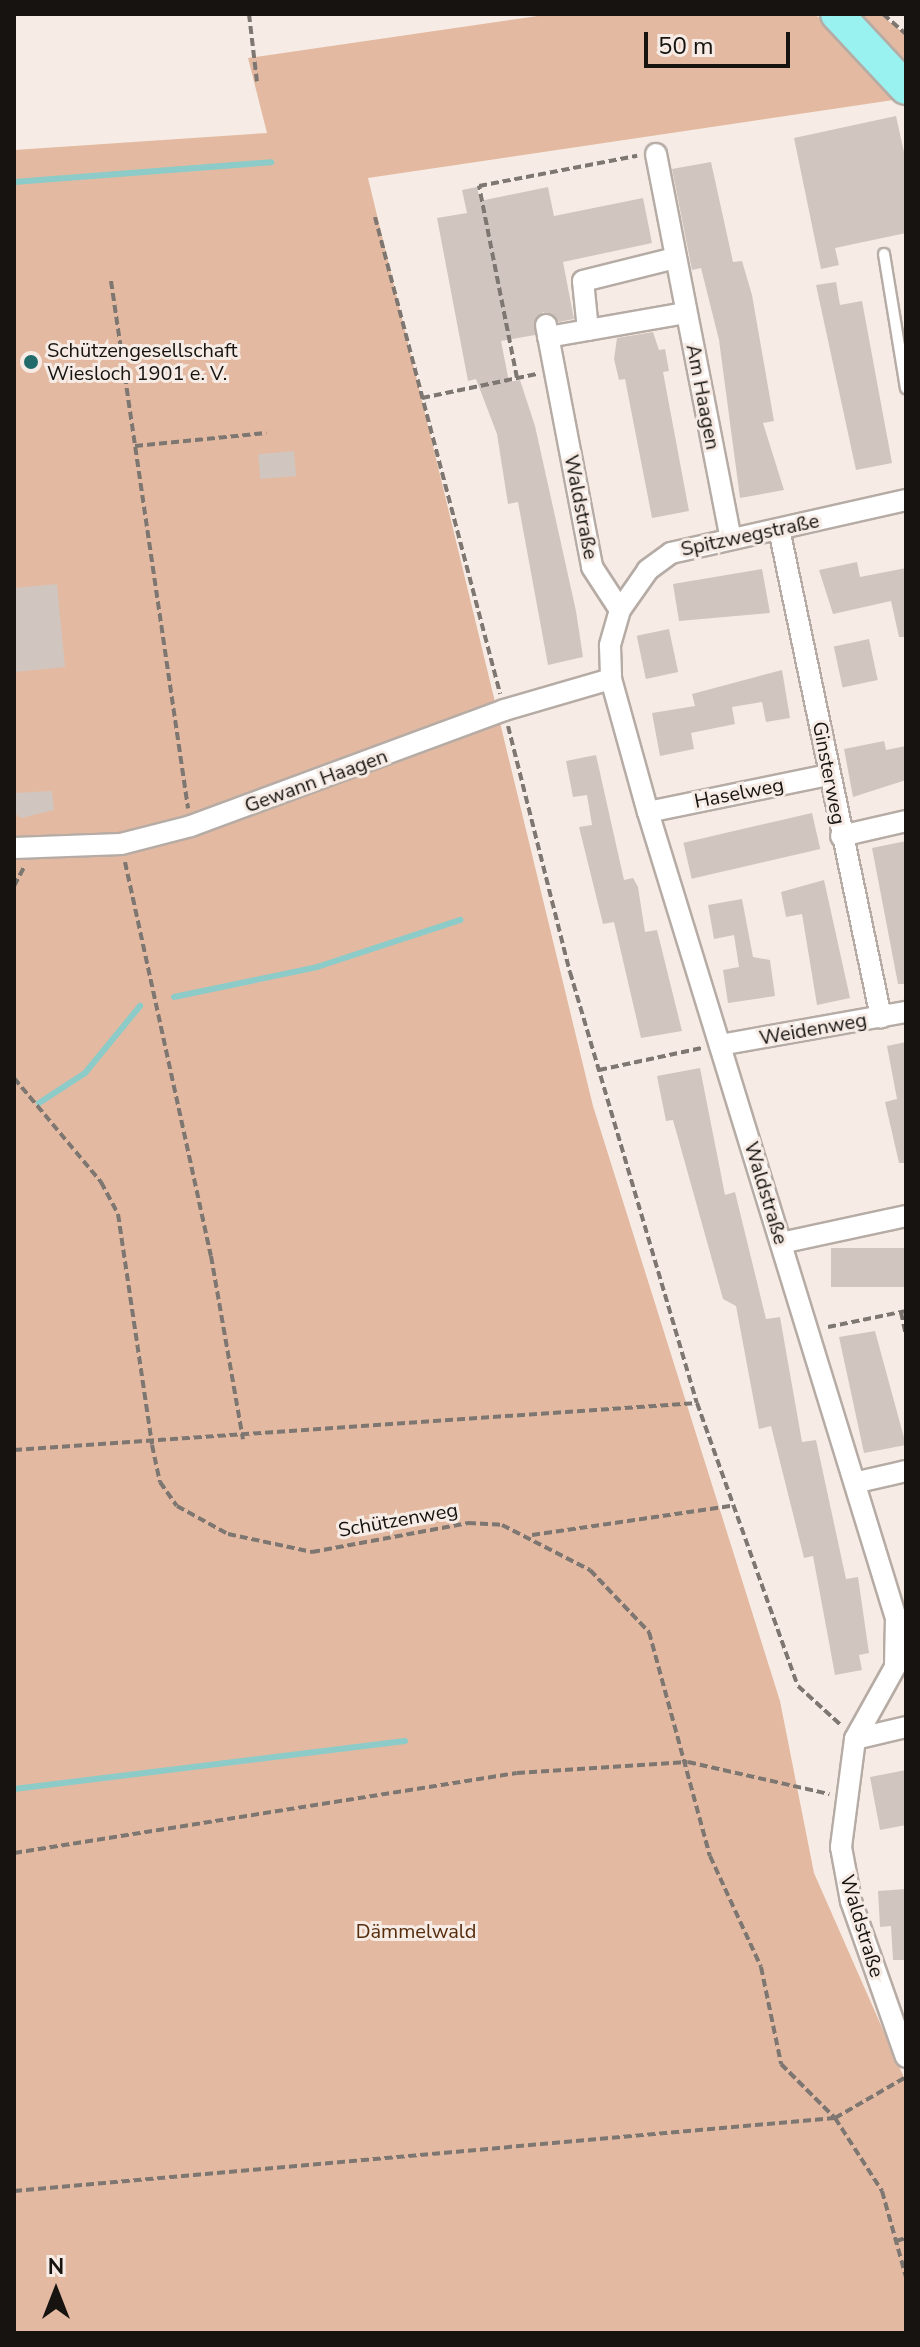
<!DOCTYPE html>
<html>
<head>
<meta charset="utf-8">
<style>
  body { margin:0 }
  #map { position:relative; width:920px; height:2347px; overflow:hidden; background:#f7ece5; font-family:"Nunito Sans",sans-serif }
  div>[style] { position:absolute }
  .green>* { inset:0; background:#e3baa1 }
  .stream>* { height:6px; margin:-3px; padding:0 3px; transform-origin:3px; border-radius:3px; background:#8dcbc8 }
  .building>* { inset:0; background:#d0c6bf; transform-origin:0 0 }
  .path>* { height:4px; margin-top:-2px; transform-origin:0; background:repeating-linear-gradient(90deg,#7d7671 0 8px,transparent 0 12px) }
  .roads { filter:drop-shadow(2px 0 #b6aca5) drop-shadow(-2px 0 #b6aca5) drop-shadow(0 2px #b6aca5) drop-shadow(0 -2px #b6aca5) }
  .lane>* { height:10px; margin:-5px; padding:0 5px; transform-origin:5px; border-radius:5px; background:#fff }
  .street>* { height:20px; margin:-10px; padding:0 10px; transform-origin:10px; border-radius:10px; background:#fff }
  .primary>* { height:32px; margin:-16px; padding:0 16px; transform-origin:16px; border-radius:16px; background:#9af2f0 }
  .dots>* { width:22px; height:22px; translate:-50% -50%; box-sizing:border-box; border:4px solid #f7ece5; border-radius:50% }
  span { translate:-50% -50%; white-space:nowrap; text-align:center; line-height:1.15; -webkit-text-stroke:6px #f7ece5; paint-order:stroke }
  .poi-label { font-size:20px; color:#161310 }
  .left { translate:0 -50%; text-align:left }
  .street-label { font-size:20px; color:#161310 }
  .park-label { font-size:20px; color:#562c0d }
  .frame { position:absolute; inset:0; border:16px solid #161310; pointer-events:none }
  .north { position:absolute; left:16px; top:2251px; width:80px; height:80px; -webkit-text-stroke:6px #f7ece5; paint-order:stroke; rotate:0deg; font-size:22px; font-weight:700; line-height:32px; text-align:center; color:#161310 }
  .north::after { content:''; display:block; margin:auto; width:28px; height:36px; background:#161310; clip-path:polygon(50% 0,100% 100%,50% 72%,0 100%) }
  .scale { position:absolute; left:644px; top:32px; width:146px; height:36px; box-sizing:border-box; border:4px solid #161310; border-top:0; padding-left:10px; font-size:24px; line-height:28px; white-space:nowrap; color:#161310; -webkit-text-stroke:6px #f7ece5; paint-order:stroke }
</style>
</head>
<body>
<div id="map">
  <div class="green">
    <div style="clip-path:polygon(552px 14px,815px 14px,900px 99px,368px 178px,593px 1106px,780px 1701px,814px 1873px,906px 2082px,906px 2333px,14px 2333px,14px 150px,267px 133px,248px 58px)"></div>
    <div style="clip-path:polygon(856px 14px,880px 14px,906px 35px,906px 66px)"></div>
  </div>
  <div class="stream">
    <div style="left:14px;top:182px;width:258px;rotate:-4.4deg"></div>
    <div style="left:174px;top:997px;width:146px;rotate:-11.8deg"></div>
    <div style="left:317px;top:967px;width:151px;rotate:-18.2deg"></div>
    <div style="left:39px;top:1103px;width:55px;rotate:-33.1deg"></div>
    <div style="left:85px;top:1073px;width:87px;rotate:-50.6deg"></div>
    <div style="left:14px;top:1789px;width:394px;rotate:-7deg"></div>
  </div>
  <div class="building">
    <div style="clip-path:polygon(896px 116px,906px 161px,906px 233px,835px 248px,839px 265px,821px 269px,794px 138px)"></div>
    <div style="clip-path:polygon(711px 162px,733px 262px,742px 261px,752px 295px,774px 421px,763px 423px,784px 490px,740px 498px,719px 340px,701px 268px,692px 270px,672px 169px)"></div>
    <div style="clip-path:polygon(477px 187px,480px 201px,548px 187px,554px 216px,643px 198px,652px 243px,563px 262px,574px 319px,559px 322px,543px 312px,535px 335px,501px 341px,509px 382px,520px 380px,535px 426px,576px 611px,583px 657px,548px 665px,518px 502px,508px 504px,497px 434px,476px 379px,468px 381px,437px 218px,467px 213px,462px 190px)"></div>
    <div style="clip-path:polygon(836px 282px,840px 305px,862px 301px,892px 463px,856px 470px,816px 285px)"></div>
    <div style="clip-path:polygon(653px 332px,659px 350px,665px 349px,669px 371px,663px 372px,689px 511px,652px 518px,625px 379px,619px 380px,614px 359px,617px 338px)"></div>
    <div style="left:294px;top:451px;width:25px;height:36px;rotate:85deg"></div>
    <div style="clip-path:polygon(857px 562px,860px 577px,906px 568px,906px 637px,899px 637px,891px 601px,833px 614px,819px 570px)"></div>
    <div style="clip-path:polygon(762px 569px,770px 613px,679px 621px,673px 584px)"></div>
    <div style="clip-path:polygon(57px 584px,65px 667px,14px 672px,14px 588px)"></div>
    <div style="left:669px;top:629px;width:44px;height:33px;rotate:78deg"></div>
    <div style="left:869px;top:639px;width:42px;height:36px;rotate:78deg"></div>
    <div style="clip-path:polygon(782px 670px,790px 718px,766px 722px,762px 702px,732px 707px,735px 724px,691px 733px,694px 749px,660px 756px,652px 713px,695px 706px,692px 694px)"></div>
    <div style="clip-path:polygon(884px 741px,886px 750px,906px 746px,906px 780px,853px 797px,844px 749px)"></div>
    <div style="clip-path:polygon(596px 755px,624px 880px,633px 878px,638px 887px,645px 932px,657px 930px,682px 1031px,641px 1038px,614px 922px,603px 924px,579px 827px,592px 825px,587px 795px,573px 797px,566px 761px)"></div>
    <div style="clip-path:polygon(52px 791px,54px 810px,21px 818px,14px 813px,14px 793px)"></div>
    <div style="left:812px;top:813px;width:37px;height:132px;rotate:77deg"></div>
    <div style="clip-path:polygon(906px 841px,906px 984px,898px 984px,872px 848px)"></div>
    <div style="clip-path:polygon(824px 880px,850px 998px,817px 1005px,802px 914px,786px 917px,781px 892px)"></div>
    <div style="clip-path:polygon(742px 899px,753px 957px,770px 960px,775px 996px,728px 1003px,723px 970px,739px 967px,734px 935px,714px 939px,708px 905px)"></div>
    <div style="clip-path:polygon(906px 1042px,906px 1163px,899px 1163px,885px 1102px,897px 1099px,887px 1046px)"></div>
    <div style="clip-path:polygon(700px 1068px,725px 1195px,735px 1192px,766px 1319px,780px 1317px,802px 1442px,816px 1440px,846px 1579px,858px 1577px,869px 1653px,859px 1655px,862px 1670px,835px 1675px,813px 1556px,804px 1558px,771px 1426px,759px 1429px,736px 1306px,723px 1299px,673px 1120px,666px 1121px,657px 1076px)"></div>
    <div style="left:906px;top:1248px;width:39px;height:75px;rotate:90deg"></div>
    <div style="clip-path:polygon(875px 1331px,906px 1445px,864px 1453px,839px 1337px)"></div>
    <div style="clip-path:polygon(906px 1770px,906px 1825px,880px 1830px,870px 1777px)"></div>
    <div style="clip-path:polygon(906px 1889px,906px 1960px,893px 1960px,891px 1926px,880px 1927px,878px 1891px)"></div>
  </div>
  <div class="path">
    <div style="left:249px;top:14px;width:68px;rotate:83.3deg"></div>
    <div style="left:883px;top:14px;width:30px;rotate:41deg"></div>
    <div style="left:375px;top:217px;width:493px;rotate:75.3deg"></div>
    <div style="left:111px;top:281px;width:533px;rotate:81.69deg"></div>
    <div style="left:517px;top:378px;width:196px;rotate:-101.2deg"></div>
    <div style="left:479px;top:186px;width:161px;rotate:-10.8deg"></div>
    <div style="left:422px;top:398px;width:117px;rotate:-11.8deg"></div>
    <div style="left:135px;top:446px;width:132px;rotate:-5.7deg"></div>
    <div style="left:508px;top:726px;width:254px;rotate:75.9deg"></div>
    <div style="left:570px;top:972px;width:449px;rotate:73.6deg"></div>
    <div style="left:697px;top:1403px;width:300px;rotate:70.4deg"></div>
    <div style="left:798px;top:1686px;width:59px;rotate:42.3deg"></div>
    <div style="left:125px;top:862px;width:403px;rotate:77.7deg"></div>
    <div style="left:211px;top:1256px;width:186px;rotate:80.1deg"></div>
    <div style="left:14px;top:886px;width:21px;rotate:-62deg"></div>
    <div style="left:599px;top:1070px;width:105px;rotate:-12.1deg"></div>
    <div style="left:14px;top:1078px;width:136px;rotate:50.1deg"></div>
    <div style="left:101px;top:1182px;width:36px;rotate:62deg"></div>
    <div style="left:118px;top:1214px;width:233px;rotate:81.6deg"></div>
    <div style="left:152px;top:1445px;width:38px;rotate:78deg"></div>
    <div style="left:160px;top:1482px;width:29px;rotate:55deg"></div>
    <div style="left:177px;top:1506px;width:58px;rotate:28.8deg"></div>
    <div style="left:228px;top:1534px;width:86px;rotate:12.1deg"></div>
    <div style="left:312px;top:1552px;width:159px;rotate:-10.5deg"></div>
    <div style="left:468px;top:1523px;width:34px;rotate:3deg"></div>
    <div style="left:502px;top:1525px;width:99px;rotate:27.1deg"></div>
    <div style="left:590px;top:1570px;width:86px;rotate:46.4deg"></div>
    <div style="left:649px;top:1632px;width:232px;rotate:74.8deg"></div>
    <div style="left:710px;top:1856px;width:122px;rotate:65.3deg"></div>
    <div style="left:761px;top:1967px;width:99px;rotate:78.3deg"></div>
    <div style="left:781px;top:2064px;width:76px;rotate:45deg"></div>
    <div style="left:835px;top:2118px;width:87px;rotate:57.2deg"></div>
    <div style="left:882px;top:2191px;width:89px;rotate:74.4deg"></div>
    <div style="left:901px;top:1312px;width:25px;rotate:78deg"></div>
    <div style="left:828px;top:1327px;width:80px;rotate:-11.6deg"></div>
    <div style="left:14px;top:1450px;width:685px;rotate:-3.94deg"></div>
    <div style="left:532px;top:1535px;width:202px;rotate:-8.3deg"></div>
    <div style="left:14px;top:1853px;width:509px;rotate:-9.04deg"></div>
    <div style="left:517px;top:1773px;width:171px;rotate:-3.7deg"></div>
    <div style="left:688px;top:1762px;width:145px;rotate:12.8deg"></div>
    <div style="left:14px;top:2191px;width:824px;rotate:-5.08deg"></div>
    <div style="left:835px;top:2118px;width:82px;rotate:-30deg"></div>
    <div style="left:896px;top:2241px;width:10px;rotate:-17deg"></div>
  </div>
  <div class="roads">
    <div class="lane">
      <div style="left:884px;top:254px;width:136px;rotate:80.7deg"></div>
    </div>
    <div class="street">
      <div style="left:656px;top:154px;width:388px;rotate:79deg"></div>
      <div style="left:546px;top:325px;width:246px;rotate:79.2deg"></div>
      <div style="left:592px;top:567px;width:51px;rotate:56.9deg"></div>
      <div style="left:588px;top:330px;width:49px;rotate:-95.8deg"></div>
      <div style="left:583px;top:281px;width:95px;rotate:-14deg"></div>
      <div style="left:548px;top:337px;width:140px;rotate:-9.9deg"></div>
      <div style="left:906px;top:500px;width:241px;rotate:167.3deg"></div>
      <div style="left:671px;top:553px;width:29px;rotate:144deg"></div>
      <div style="left:648px;top:570px;width:49px;rotate:125deg"></div>
      <div style="left:620px;top:610px;width:37px;rotate:106deg"></div>
      <div style="left:610px;top:646px;width:33px;rotate:88deg"></div>
      <div style="left:611px;top:679px;width:138px;rotate:74.5deg"></div>
      <div style="left:648px;top:812px;width:843px;rotate:72.9deg"></div>
      <div style="left:896px;top:1618px;width:49px;rotate:91.2deg"></div>
      <div style="left:895px;top:1667px;width:82px;rotate:119.1deg"></div>
      <div style="left:855px;top:1739px;width:109px;rotate:97.4deg"></div>
      <div style="left:841px;top:1847px;width:55px;rotate:79.5deg"></div>
      <div style="left:851px;top:1901px;width:165px;rotate:70.6deg"></div>
      <div style="left:779px;top:529px;width:499px;rotate:78.2deg"></div>
      <div style="left:648px;top:812px;width:185px;rotate:-11.6deg"></div>
      <div style="left:841px;top:836px;width:67px;rotate:-13deg"></div>
      <div style="left:14px;top:848px;width:107px;rotate:-2.1deg"></div>
      <div style="left:121px;top:844px;width:72px;rotate:-14.4deg"></div>
      <div style="left:191px;top:826px;width:334px;rotate:-20.3deg"></div>
      <div style="left:504px;top:710px;width:111px;rotate:-16.2deg"></div>
      <div style="left:720px;top:1045px;width:189px;rotate:-10.1deg"></div>
      <div style="left:781px;top:1243px;width:128px;rotate:-12.2deg"></div>
      <div style="left:858px;top:1482px;width:49px;rotate:-12.9deg"></div>
      <div style="left:855px;top:1739px;width:52px;rotate:-13.2deg"></div>
    </div>
    <div class="primary">
      <div style="left:837px;top:14px;width:101px;rotate:47deg"></div>
    </div>
  </div>
  <div class="dots">
    <div style="left:31px;top:362px;background:#216c6a"></div>
  </div>
  <div class="poi-label">
    <span class="left" style="left:47px;top:362px">Schützengesellschaft<br>Wiesloch 1901 e. V.</span>
  </div>
  <div class="street-label">
    <span style="left:703px;top:397px;rotate:79deg">Am Haagen</span>
    <span style="left:581px;top:507px;rotate:79deg">Waldstraße</span>
    <span style="left:750px;top:535px;rotate:-12deg">Spitzwegstraße</span>
    <span style="left:829px;top:773px;rotate:79deg">Ginsterweg</span>
    <span style="left:316px;top:781px;rotate:-20deg">Gewann Haagen</span>
    <span style="left:739px;top:793px;rotate:-11deg">Haselweg</span>
    <span style="left:813px;top:1029px;rotate:-10deg">Weidenweg</span>
    <span style="left:766px;top:1193px;rotate:73deg">Waldstraße</span>
    <span style="left:398px;top:1520px;rotate:-10deg">Schützenweg</span>
    <span style="left:862px;top:1926px;rotate:73deg">Waldstraße</span>
  </div>
  <div class="park-label">
    <span style="left:416px;top:1931px">Dämmelwald</span>
  </div>
  <div class="frame"></div>
  <div class="north">N</div>
  <div class="scale">50 m</div>
</div>
</body>
</html>
